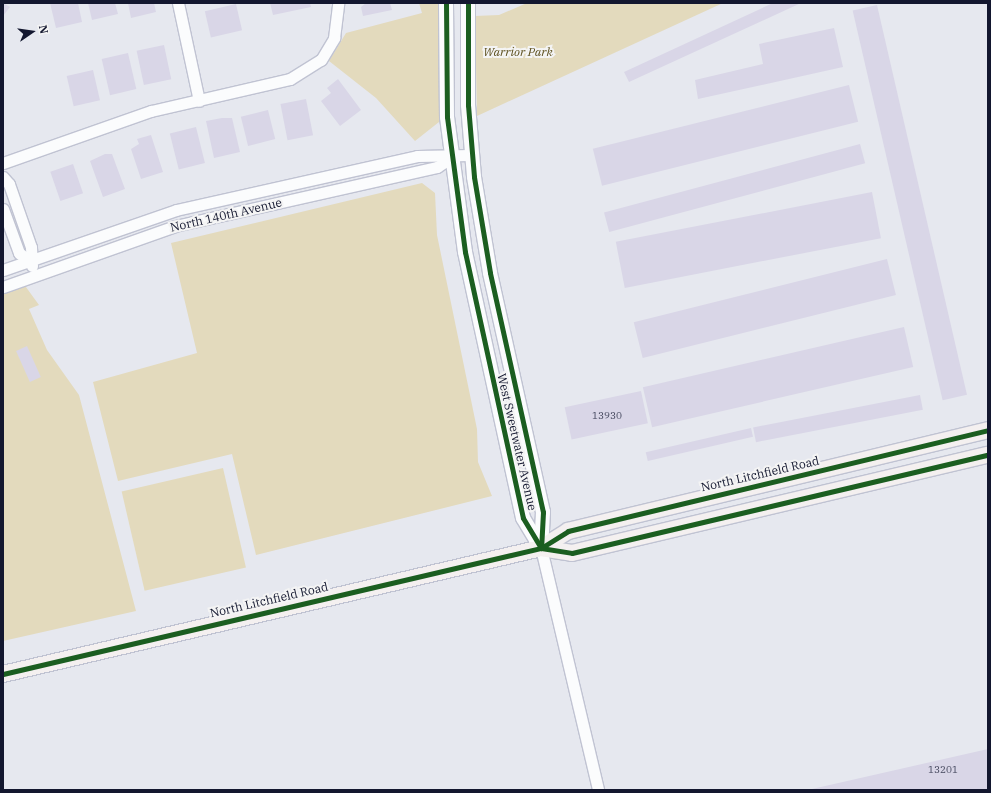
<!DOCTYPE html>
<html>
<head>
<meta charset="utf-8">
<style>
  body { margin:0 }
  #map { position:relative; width:991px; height:793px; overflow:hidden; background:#e6e8ef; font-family:"IBM Plex Serif",serif }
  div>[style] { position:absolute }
  .green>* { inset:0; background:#e3dabd; transform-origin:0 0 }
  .building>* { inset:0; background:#d9d6e7; transform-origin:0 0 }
  .roads { filter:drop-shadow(1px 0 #c0c3d2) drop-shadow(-1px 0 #c0c3d2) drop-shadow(0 1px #c0c3d2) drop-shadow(0 -1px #c0c3d2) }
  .minor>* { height:11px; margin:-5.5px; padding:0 5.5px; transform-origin:5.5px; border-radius:5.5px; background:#fbfcfd }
  .tertiary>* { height:14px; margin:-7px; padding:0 7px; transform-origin:7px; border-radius:7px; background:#fbfcfd }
  .secondary>* { height:16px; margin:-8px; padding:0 8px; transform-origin:8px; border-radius:8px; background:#f4f0f0 }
  .cycleway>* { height:5px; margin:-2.5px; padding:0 2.5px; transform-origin:2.5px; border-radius:2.5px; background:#1b5e20 }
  span { translate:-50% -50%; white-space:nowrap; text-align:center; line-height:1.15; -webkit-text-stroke:4px #f4f4f4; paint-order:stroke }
  .number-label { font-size:10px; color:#44475d }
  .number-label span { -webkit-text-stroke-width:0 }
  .park-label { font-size:12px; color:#5d501e; font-style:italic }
  .street-label { font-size:12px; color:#13172f }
  .frame { position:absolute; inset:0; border:4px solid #13172f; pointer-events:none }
  .north { position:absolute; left:12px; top:12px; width:40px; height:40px; -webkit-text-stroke:3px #f4f4f4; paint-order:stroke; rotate:77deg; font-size:11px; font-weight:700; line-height:16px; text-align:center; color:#13172f }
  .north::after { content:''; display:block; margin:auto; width:14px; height:18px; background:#13172f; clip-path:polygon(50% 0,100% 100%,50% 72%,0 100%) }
</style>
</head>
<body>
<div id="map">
  <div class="green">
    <div style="clip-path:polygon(419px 3px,443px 3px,439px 122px,415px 141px,376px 98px,329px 61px,346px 33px,422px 13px)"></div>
    <div style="clip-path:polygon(527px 3px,723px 3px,477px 116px,475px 16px,499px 15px)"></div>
    <div style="clip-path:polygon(422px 183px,435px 193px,437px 235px,477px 429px,478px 462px,492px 496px,256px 555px,232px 454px,118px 481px,93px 382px,197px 353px,171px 243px)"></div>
    <div style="clip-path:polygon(23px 283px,39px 305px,29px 309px,47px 350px,79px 395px,136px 611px,3px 641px,3px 290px)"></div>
    <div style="left:223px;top:468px;width:102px;height:104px;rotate:77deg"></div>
  </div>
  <div class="building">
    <div style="clip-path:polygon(3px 3px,10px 7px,3px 16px)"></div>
    <div style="clip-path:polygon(50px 3px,78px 3px,82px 22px,56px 28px)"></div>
    <div style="clip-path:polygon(88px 3px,115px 3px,118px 14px,92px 20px)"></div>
    <div style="clip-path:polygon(128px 3px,154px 3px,156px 12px,131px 18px)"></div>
    <div style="clip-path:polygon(270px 3px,310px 3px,311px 7px,273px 15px)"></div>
    <div style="clip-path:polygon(366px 3px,390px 3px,392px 10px,363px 16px,361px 7px)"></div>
    <div style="clip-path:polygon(773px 3px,801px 3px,629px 82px,624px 72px)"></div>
    <div style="left:236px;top:4px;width:27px;height:32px;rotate:77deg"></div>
    <div style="left:877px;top:5px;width:400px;height:25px;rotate:77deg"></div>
    <div style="clip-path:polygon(834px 28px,843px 67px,698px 99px,695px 80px,763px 64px,759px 44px)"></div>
    <div style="left:164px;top:45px;width:35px;height:28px;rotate:78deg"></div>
    <div style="left:128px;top:53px;width:37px;height:27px;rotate:77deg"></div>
    <div style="left:93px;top:70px;width:31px;height:27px;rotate:77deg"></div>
    <div style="clip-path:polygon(338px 79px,361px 110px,340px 126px,321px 101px,331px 93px,327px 88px)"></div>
    <div style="left:849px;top:85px;width:38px;height:264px;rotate:76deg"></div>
    <div style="left:306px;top:99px;width:37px;height:26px;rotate:79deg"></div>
    <div style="left:268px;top:110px;width:30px;height:28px;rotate:76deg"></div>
    <div style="clip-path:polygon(222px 118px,232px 118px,240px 152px,214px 158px,206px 121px)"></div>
    <div style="left:196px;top:127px;width:37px;height:27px;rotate:76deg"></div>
    <div style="clip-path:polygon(151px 135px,163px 172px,141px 179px,131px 149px,139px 144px,137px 139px)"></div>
    <div style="left:860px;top:144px;width:20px;height:265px;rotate:75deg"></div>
    <div style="clip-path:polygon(105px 154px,112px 154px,125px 189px,103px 197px,90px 161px)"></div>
    <div style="left:73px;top:164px;width:31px;height:24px;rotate:71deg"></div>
    <div style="left:872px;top:192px;width:47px;height:261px;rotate:79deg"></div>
    <div style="left:887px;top:259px;width:37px;height:261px;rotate:76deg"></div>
    <div style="left:904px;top:327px;width:41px;height:268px;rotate:77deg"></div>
    <div style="left:27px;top:346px;width:34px;height:12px;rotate:66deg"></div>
    <div style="left:641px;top:391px;width:33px;height:78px;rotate:78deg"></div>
    <div style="left:920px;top:395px;width:15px;height:170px;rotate:79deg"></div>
    <div style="left:751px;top:428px;width:9px;height:108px;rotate:77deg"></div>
    <div style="clip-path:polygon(988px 749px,988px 790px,812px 790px,812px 789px)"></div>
  </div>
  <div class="roads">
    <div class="minor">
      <div style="left:178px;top:3px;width:100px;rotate:77.9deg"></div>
      <div style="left:3px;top:163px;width:157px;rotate:-19.4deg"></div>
      <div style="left:151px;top:111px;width:143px;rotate:-13deg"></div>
      <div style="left:290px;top:79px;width:36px;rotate:-32deg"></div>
      <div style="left:321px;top:60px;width:26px;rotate:-59deg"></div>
      <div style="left:334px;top:38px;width:35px;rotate:-83deg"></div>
      <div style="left:3px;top:177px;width:9px;rotate:49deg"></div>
      <div style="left:9px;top:184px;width:67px;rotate:70.8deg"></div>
      <div style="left:31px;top:247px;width:19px;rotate:87deg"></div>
      <div style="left:3px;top:209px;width:47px;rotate:70deg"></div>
      <div style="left:19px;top:253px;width:14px;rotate:36deg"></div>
      <div style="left:3px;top:270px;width:183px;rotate:-19.1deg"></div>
      <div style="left:176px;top:210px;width:247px;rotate:-12.6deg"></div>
      <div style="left:417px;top:156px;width:54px;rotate:-1.1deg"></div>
      <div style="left:3px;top:287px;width:182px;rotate:-19.5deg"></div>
      <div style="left:175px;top:226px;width:269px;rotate:-12.7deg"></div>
      <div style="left:437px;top:167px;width:17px;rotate:-33deg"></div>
      <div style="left:541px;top:548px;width:249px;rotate:76.7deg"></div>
    </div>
    <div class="tertiary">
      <div style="left:446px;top:3px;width:114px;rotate:89.5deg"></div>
      <div style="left:447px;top:117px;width:136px;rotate:82.4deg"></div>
      <div style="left:465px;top:252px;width:272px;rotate:77.7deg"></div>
      <div style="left:523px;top:518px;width:35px;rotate:59deg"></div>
      <div style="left:468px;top:3px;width:102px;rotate:90deg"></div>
      <div style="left:468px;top:105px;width:72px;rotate:85.2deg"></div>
      <div style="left:474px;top:177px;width:97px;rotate:80.5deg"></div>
      <div style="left:490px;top:273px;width:245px;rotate:77.5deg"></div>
      <div style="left:543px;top:512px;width:36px;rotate:93deg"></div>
    </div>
    <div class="secondary">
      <div style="left:541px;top:548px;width:31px;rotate:9deg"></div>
      <div style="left:572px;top:553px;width:427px;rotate:-13.3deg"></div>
      <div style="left:3px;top:674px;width:553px;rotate:-13.18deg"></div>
      <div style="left:541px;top:548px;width:32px;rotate:-32deg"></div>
      <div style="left:568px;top:531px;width:432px;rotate:-13.5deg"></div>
    </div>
  </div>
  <div class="cycleway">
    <div style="left:446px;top:3px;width:114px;rotate:89.5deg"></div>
    <div style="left:447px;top:117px;width:136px;rotate:82.4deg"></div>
    <div style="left:465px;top:252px;width:272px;rotate:77.7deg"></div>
    <div style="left:523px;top:518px;width:35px;rotate:59deg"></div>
    <div style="left:468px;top:3px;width:102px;rotate:90deg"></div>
    <div style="left:468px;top:105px;width:72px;rotate:85.2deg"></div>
    <div style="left:474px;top:177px;width:97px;rotate:80.5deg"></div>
    <div style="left:490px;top:273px;width:245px;rotate:77.5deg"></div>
    <div style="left:543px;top:512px;width:36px;rotate:93deg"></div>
    <div style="left:541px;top:548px;width:31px;rotate:9deg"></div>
    <div style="left:572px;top:553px;width:427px;rotate:-13.3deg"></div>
    <div style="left:3px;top:674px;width:553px;rotate:-13.18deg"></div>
    <div style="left:541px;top:548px;width:32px;rotate:-32deg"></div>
    <div style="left:568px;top:531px;width:432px;rotate:-13.5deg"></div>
  </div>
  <div class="number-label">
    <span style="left:607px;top:416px">13930</span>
    <span style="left:943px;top:770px">13201</span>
  </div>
  <div class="park-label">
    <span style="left:518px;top:52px">Warrior Park</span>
  </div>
  <div class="street-label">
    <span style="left:226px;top:215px;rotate:-13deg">North 140th Avenue</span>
    <span style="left:517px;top:442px;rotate:77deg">West Sweetwater Avenue</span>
    <span style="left:760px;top:474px;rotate:-13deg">North Litchfield Road</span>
    <span style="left:269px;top:600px;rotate:-13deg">North Litchfield Road</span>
  </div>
  <div class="frame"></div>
  <div class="north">N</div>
</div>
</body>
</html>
